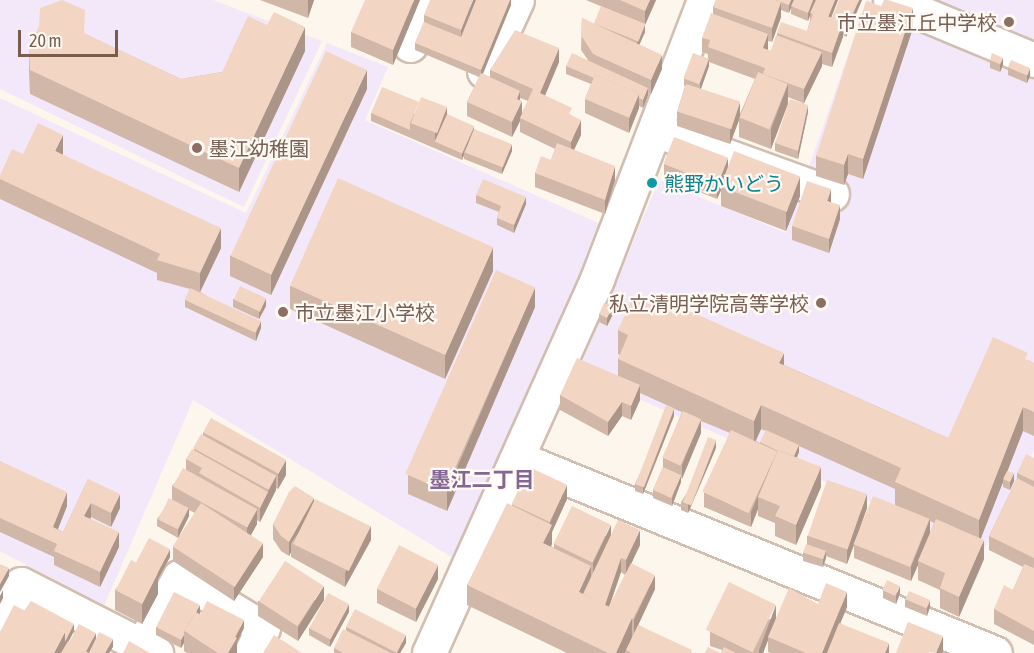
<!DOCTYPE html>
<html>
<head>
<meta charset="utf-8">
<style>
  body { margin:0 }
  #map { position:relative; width:1034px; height:653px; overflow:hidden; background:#fdf6ec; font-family:"Asap Condensed","Noto Sans JP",sans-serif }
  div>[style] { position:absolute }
  .education>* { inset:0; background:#f3e8fa }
  .roads { filter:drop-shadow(2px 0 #d1beb0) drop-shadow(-2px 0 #d1beb0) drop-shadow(0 2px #d1beb0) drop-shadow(0 -2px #d1beb0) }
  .minor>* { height:33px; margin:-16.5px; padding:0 16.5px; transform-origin:16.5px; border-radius:16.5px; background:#fff }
  .wall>* { inset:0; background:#d1b7a8 }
  .shaded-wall>* { inset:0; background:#aa9588 }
  .building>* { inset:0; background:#f3d5c3; transform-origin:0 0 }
  .dots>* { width:16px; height:16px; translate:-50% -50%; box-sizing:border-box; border:3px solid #fffaf3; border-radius:50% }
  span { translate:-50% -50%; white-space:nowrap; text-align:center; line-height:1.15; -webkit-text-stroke:4.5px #fffaf3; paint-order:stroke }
  .education-label { font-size:20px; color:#785e54 }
  .right { translate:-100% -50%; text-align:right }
  .left { translate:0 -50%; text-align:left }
  .culture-label { font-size:20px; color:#0d838f }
  .neighbourhood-label { font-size:21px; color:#846695; font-weight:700 }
  .scale { position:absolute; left:18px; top:30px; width:100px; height:27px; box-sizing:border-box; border:3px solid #7a5c4d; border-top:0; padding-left:8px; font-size:18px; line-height:21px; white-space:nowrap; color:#7a5c4d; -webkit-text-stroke:4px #fffaf3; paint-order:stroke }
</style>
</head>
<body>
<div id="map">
  <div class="education">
    <div style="clip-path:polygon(0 0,213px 0,322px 41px,244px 207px,0 89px)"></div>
    <div style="clip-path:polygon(867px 0,1034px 67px,1034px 450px,983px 552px,578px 372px,659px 180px,786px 233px)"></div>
    <div style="clip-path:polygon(935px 0,1034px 0,1034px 44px)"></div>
    <div style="clip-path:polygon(327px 43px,388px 67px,365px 120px,603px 225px,458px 561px,193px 400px,104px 606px,0 551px,0 98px,246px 213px)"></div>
  </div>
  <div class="roads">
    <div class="minor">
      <div style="left:890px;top:0;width:156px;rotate:22.6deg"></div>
      <div style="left:410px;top:45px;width:48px;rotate:-68.2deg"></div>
      <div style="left:484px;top:71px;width:78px;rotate:-65.1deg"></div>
      <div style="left:658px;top:131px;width:185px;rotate:19.9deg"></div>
      <div style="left:520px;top:459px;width:513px;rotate:22.22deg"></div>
      <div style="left:0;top:624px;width:45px;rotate:-62.3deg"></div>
      <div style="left:21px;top:584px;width:152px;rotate:27.1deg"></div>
      <div style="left:142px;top:646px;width:78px;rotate:-61.8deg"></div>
      <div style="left:179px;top:577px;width:98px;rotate:31.3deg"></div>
      <div style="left:263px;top:628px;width:28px;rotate:116deg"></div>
      <div style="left:429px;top:653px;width:410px;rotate:-65.8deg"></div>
      <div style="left:597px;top:279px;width:299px;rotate:-69deg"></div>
    </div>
  </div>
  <div class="wall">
    <div style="clip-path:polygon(260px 0,314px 0,308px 18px)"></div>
    <div style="clip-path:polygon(420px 0,393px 65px,351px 47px,351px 32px)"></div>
    <div style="clip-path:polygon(evenodd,511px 0,511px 5px,483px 74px,490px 77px,490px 70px,559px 62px,545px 96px,572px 116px,581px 135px,574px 150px,615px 180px,605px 214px,535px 187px,535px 173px,551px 160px,555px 149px,520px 132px,520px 121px,512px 137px,467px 116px,467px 102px,479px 77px,415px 50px,415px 43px,424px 22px,424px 15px,511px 0,520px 98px,528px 101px,522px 113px,520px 100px,520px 98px)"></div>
    <div style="clip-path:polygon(586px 0,656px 0,645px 25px,645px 32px,639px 45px,662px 69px,651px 94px,648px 93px,648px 95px,643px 108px,639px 106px,639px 108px,629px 133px,585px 113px,585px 99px,591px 84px,566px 74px,566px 66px,588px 60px,581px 50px,582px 18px,594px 24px,612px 11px)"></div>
    <div style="clip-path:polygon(evenodd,716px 0,838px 0,831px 18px,862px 0,846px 37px,843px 35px,832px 67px,822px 64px,822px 66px,804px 103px,808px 112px,798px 159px,775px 151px,775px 143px,803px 103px,788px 97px,771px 149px,739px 137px,739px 120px,730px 144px,677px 126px,677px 112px,685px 86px,684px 86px,684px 78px,708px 58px,708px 54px,702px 52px,702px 38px,713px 14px,713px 7px,716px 0,791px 7px,791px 14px,808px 21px,810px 15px,810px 21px,807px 31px,777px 33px,777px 35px,771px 51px,767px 50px,768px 41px,772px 42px,781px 17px,781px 10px,789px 13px,791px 7px,716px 0,709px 62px,755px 79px,740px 114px,701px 89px,709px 66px,709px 62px)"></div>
    <div style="clip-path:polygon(881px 6px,913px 28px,863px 179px,848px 174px,844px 185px,816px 176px,816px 156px)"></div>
    <div style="clip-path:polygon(85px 34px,181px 79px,222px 72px,305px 51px,239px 192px,30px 94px,29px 72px,29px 49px)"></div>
    <div style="clip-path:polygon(990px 60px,1003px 65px,1000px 72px,990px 68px)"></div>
    <div style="clip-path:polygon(1008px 67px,1030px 76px,1027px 83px,1008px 75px)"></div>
    <div style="clip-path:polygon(367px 89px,271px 295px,230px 276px,230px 256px)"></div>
    <div style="clip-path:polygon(371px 113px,447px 114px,512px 151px,502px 174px,464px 159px,464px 155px,462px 160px,371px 121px)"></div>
    <div style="clip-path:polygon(63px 155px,221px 248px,200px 292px,261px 328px,256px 341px,185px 307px,185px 300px,190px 289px,157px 280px,157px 273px,0 199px,0 175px)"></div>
    <div style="clip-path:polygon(664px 164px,728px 169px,800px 196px,786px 231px,721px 206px,721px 190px,717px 199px,664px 178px)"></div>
    <div style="clip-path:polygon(476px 195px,526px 204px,514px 233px,497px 225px,497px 218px,499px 212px,476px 203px)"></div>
    <div style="clip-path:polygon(831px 202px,840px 219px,829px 253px,792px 240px,792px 226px)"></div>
    <div style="clip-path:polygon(493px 271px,445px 379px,290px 309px,290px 286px)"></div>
    <div style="clip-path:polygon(233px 299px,266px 306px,259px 319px,233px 307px)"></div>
    <div style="clip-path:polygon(535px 307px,447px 511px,408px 494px,408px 475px)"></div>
    <div style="clip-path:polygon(599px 314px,613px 314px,607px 326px,599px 322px)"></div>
    <div style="clip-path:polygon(evenodd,618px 330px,784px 365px,948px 438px,1028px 360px,1034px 363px,1034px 436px,1023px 431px,1007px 471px,1014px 481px,1010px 490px,1003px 487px,1003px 482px,981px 538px,984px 559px,959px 617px,940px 608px,940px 590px,918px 580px,918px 565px,911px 581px,854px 558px,854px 545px,847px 564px,826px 556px,823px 567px,803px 561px,803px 553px,807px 545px,807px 536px,867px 508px,858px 534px,895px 505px,895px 489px,799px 446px,799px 452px,797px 457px,821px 487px,796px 545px,775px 536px,775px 523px,758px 516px,758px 509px,751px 527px,704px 507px,704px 492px,730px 433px,701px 421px,701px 433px,681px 479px,681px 482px,672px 506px,653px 498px,653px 490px,663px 467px,663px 458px,682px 412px,674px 409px,674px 416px,643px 494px,635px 491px,635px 484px,671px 407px,640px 393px,640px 400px,631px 420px,622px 416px,608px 436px,560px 410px,560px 395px,618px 376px,618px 359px,620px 355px,618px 354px,618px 330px,761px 429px,766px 431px,760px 443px,756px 441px,761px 429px,618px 330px,930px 521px,934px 523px,930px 533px,930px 521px)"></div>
    <div style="clip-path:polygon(203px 432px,286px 475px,278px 489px,276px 488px,276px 490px,260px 522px,257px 520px,257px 524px,251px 535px,263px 557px,234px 601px,173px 561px,173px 547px,195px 513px,189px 510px,189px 516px,178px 538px,157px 526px,157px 519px,172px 500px,172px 486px,186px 470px,186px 459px,194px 450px,194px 448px,203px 435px)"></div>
    <div style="clip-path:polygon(716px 448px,688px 513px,681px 510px,681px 502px)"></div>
    <div style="clip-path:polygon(1034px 458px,1034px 645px,994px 624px,994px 609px,1013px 590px,1023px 567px,989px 550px,989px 536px,1017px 478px,1017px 473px)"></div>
    <div style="clip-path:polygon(0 461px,67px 506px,58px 529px,63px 532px,88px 479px,120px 508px,111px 527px,91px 517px,90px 518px,119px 547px,100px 587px,54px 565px,54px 557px,0 532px)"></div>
    <div style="clip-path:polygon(evenodd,567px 499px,552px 532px,552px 544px,551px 546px,554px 548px,554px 544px,611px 535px,640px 545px,631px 563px,655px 589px,638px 625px,692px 653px,626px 653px,626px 652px,625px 653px,567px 653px,467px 605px,467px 585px,512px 506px,512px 504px,567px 499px,621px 572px,625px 575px,610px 607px,609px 607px,621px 572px)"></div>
    <div style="clip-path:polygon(314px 501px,371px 540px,345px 587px,291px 557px,291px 552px,289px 556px,281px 551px,273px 539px,273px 524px)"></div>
    <div style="clip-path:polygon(170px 557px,158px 579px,158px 594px,142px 624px,115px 610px,115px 590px,136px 563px)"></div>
    <div style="clip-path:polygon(438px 579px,416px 622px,377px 603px,377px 589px)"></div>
    <div style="clip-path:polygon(883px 590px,900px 593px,896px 604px,883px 598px)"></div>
    <div style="clip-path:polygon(905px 599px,930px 607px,927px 616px,905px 607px)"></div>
    <div style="clip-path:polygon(324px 600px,298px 641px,258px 616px,258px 601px)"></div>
    <div style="clip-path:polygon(818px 604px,847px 607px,840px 623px,889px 653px,771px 653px,768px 652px,768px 640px,763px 653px,721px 653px,722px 650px,710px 646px,710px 631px,776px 618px)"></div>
    <div style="clip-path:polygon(349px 612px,330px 647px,309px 635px,309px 628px)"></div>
    <div style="clip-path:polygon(200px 613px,199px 614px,244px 628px,237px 642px,237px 653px,187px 653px,184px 651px,184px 643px,181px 648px,156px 635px,156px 627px)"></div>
    <div style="clip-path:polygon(346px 627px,406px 643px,400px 653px,334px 653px,334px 648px,346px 630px)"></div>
  </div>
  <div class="shaded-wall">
    <div style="clip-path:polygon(308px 0,314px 0,308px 18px)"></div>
    <div style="clip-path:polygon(414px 0,420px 0,393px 65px,393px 50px)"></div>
    <div style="clip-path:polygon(473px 0,479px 0,461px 45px,461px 30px)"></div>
    <div style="clip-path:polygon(510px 0,511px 0,511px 5px,481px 78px,481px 70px)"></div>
    <div style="clip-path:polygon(650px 0,656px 0,645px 25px,645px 11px)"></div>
    <div style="clip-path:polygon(791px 0,794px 0,789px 13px,789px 5px)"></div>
    <div style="clip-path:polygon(813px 0,816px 0,808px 21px,808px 13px)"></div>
    <div style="clip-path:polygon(835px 0,838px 0,827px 28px,827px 20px)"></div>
    <div style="clip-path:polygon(859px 0,862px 0,846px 37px,846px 29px)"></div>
    <div style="clip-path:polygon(781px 2px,781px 17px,772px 42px,772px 28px)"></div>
    <div style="clip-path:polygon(913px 8px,913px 28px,863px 179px,863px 159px)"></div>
    <div style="clip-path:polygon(843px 22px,843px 37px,832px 67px,832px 53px)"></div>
    <div style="clip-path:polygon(645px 24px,645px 32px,637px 50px,637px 43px)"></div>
    <div style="clip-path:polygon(305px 27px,305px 51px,239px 192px,239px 168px)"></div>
    <div style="clip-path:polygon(768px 34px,768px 49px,763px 63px,763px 48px)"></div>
    <div style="clip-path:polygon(559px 48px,559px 62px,540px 107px,540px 93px)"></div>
    <div style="clip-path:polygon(822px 52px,822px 66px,804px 103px,804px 89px)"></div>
    <div style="clip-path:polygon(662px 55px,662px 69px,651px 94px,651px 80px)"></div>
    <div style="clip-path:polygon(1003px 58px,1003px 65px,1000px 72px,1000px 64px)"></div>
    <div style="clip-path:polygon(709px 59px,709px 66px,700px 91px,700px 83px)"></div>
    <div style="clip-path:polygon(1030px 68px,1030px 76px,1027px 83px,1027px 75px)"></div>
    <div style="clip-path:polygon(367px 70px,367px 89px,271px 295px,271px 275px)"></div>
    <div style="clip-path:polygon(788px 84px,788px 104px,771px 149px,771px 129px)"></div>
    <div style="clip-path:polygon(648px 88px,648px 95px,643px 108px,643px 100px)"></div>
    <div style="clip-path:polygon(520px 91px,520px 105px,517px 99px)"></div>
    <div style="clip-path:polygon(639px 94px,639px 108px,629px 133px,629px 119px)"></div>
    <div style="clip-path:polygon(522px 101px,522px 116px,520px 118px,520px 121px,512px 137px,512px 122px)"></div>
    <div style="clip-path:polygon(740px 102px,740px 117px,739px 117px,739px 120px,730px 144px,730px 130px)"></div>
    <div style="clip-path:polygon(808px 105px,808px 112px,798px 159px,798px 151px)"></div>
    <div style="clip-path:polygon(447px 107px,447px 122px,435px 141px,435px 149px,435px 134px)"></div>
    <div style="clip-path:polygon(581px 120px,581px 135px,571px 156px,571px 142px)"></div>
    <div style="clip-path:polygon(474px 126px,474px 134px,464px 152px,464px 155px,462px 160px,462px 153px)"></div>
    <div style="clip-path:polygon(63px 135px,63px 155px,55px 151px)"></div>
    <div style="clip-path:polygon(512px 144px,512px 151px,502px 174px,502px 167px)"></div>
    <div style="clip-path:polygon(848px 154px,848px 174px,844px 185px,844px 165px)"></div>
    <div style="clip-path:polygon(728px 158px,728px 172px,721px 187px,721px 190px,717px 199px,717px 185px)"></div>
    <div style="clip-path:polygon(615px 166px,615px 180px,605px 214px,605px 200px)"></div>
    <div style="clip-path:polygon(800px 176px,800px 196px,786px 231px,786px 212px)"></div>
    <div style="clip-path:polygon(831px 189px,831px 203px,827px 201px)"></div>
    <div style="clip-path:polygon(526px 197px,526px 204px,514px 233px,514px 225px)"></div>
    <div style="clip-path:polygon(840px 205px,840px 219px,829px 253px,829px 239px)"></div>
    <div style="clip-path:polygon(221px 228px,221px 248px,200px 292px,200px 273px)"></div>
    <div style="clip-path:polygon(493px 247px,493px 271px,445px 379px,445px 355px)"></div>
    <div style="clip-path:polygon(535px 287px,535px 307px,447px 511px,447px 491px)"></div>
    <div style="clip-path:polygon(266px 298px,266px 306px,259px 319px,259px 312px)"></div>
    <div style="clip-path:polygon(613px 306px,613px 314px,607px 326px,607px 318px)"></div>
    <div style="clip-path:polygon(261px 321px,261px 328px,256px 341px,256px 333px)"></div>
    <div style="clip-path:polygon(784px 353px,784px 376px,779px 363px)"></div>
    <div style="clip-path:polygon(640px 385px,640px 400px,631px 420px,631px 406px)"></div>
    <div style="clip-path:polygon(622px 402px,622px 416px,608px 436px,608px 422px)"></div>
    <div style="clip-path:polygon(761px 405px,761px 429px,754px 444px,754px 421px)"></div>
    <div style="clip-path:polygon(1023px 407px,1023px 431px,1004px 480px,1003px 479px,1003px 482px,979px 543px,979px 520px)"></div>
    <div style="clip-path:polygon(674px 408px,674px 416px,643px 494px,643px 487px)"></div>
    <div style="clip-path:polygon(701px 419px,701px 433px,682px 479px,682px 465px)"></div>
    <div style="clip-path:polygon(716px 440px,716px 448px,688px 513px,688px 505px)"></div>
    <div style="clip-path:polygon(799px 445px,799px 452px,793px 466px,793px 458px)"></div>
    <div style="clip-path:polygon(777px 451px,758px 497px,758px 509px,751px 527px,751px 512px)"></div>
    <div style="clip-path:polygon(286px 460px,286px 475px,278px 489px,278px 474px)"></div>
    <div style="clip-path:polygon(821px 467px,821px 487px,796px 545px,796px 525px)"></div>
    <div style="clip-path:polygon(1014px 473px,1014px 481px,1010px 490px,1010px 482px)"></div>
    <div style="clip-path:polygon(681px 475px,681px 482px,672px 506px,672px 498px)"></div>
    <div style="clip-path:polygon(276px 476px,276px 490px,260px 522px,260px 508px)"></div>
    <div style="clip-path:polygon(567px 485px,567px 499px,552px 532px,552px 544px,543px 562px,543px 543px,550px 530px,550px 522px)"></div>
    <div style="clip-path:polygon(67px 492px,67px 506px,53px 541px,53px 527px)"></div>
    <div style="clip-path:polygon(120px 494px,120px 508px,111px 527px,111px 513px)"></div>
    <div style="clip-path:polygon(867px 494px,867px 508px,847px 564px,847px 550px)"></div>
    <div style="clip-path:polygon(314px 498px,314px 512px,291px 543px,291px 552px,289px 556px,289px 542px)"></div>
    <div style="clip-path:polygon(91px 503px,91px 517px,84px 530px,84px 516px)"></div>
    <div style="clip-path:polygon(189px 508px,189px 516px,178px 538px,178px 530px)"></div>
    <div style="clip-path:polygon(257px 509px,257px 524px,247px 542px,247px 528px)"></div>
    <div style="clip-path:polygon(930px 519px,930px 534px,918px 561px,918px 565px,911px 581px,911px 567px)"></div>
    <div style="clip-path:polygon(611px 525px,611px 539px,593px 577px,593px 563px)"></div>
    <div style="clip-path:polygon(371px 526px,371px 540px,345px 587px,345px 573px)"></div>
    <div style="clip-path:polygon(640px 530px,640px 545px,626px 575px,626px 560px)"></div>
    <div style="clip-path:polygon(119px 532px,119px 547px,100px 587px,100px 572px)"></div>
    <div style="clip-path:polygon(984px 540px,984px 559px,959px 617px,959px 597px)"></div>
    <div style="clip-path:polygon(263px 543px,263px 557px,234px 601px,234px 587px)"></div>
    <div style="clip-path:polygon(170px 549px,170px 557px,158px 579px,158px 594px,142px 624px,142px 604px,156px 575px)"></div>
    <div style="clip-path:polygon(826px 551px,826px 558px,823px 567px,823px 560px)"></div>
    <div style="clip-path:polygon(621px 558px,621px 572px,605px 619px,605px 605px)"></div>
    <div style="clip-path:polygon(438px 565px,438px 579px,416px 622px,416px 608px)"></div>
    <div style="clip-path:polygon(591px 566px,591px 586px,587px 596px,579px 592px)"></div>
    <div style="clip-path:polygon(9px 568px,9px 576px,0 592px,0 584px)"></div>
    <div style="clip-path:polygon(655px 575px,655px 589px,634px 634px,634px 620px)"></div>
    <div style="clip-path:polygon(324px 586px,324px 600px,298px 641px,298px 627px)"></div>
    <div style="clip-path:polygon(900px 586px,900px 593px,896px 604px,896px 596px)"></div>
    <div style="clip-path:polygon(3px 590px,3px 598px,0 604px,0 596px)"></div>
    <div style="clip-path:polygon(847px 592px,847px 607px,828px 653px,822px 653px)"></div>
    <div style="clip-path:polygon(930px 600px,930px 607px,927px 616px,927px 608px)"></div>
    <div style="clip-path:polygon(349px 604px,349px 612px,330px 647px,330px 639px)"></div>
    <div style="clip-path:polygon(200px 605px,200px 613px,188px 634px,185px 632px)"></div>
    <div style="clip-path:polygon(776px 605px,776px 620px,768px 637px,768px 640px,763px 653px,759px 653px,759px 650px)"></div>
    <div style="clip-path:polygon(632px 618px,632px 638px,626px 650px,625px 653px,616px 653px)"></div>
    <div style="clip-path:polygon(244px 620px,244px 628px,237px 642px,237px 653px,228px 653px)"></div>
    <div style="clip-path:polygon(74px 624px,74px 631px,65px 649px,64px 653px,54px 653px,65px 632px)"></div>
    <div style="clip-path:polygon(96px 633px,96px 640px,89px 653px,85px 653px)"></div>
    <div style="clip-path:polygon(184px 635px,184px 643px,181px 648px,181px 640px)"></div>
    <div style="clip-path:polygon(406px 635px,406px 643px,400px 653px,397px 653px)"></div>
    <div style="clip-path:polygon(943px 636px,943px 651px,942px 653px,936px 653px)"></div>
    <div style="clip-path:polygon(113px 639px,113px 647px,109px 653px,105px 653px)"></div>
    <div style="clip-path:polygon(889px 643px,889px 653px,885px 653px)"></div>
  </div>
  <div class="building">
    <div style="clip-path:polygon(62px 0,85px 10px,84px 33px,181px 79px,222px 72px,248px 16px,267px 25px,274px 12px,305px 27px,239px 168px,30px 70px,29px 49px,39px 26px,40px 8px)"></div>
    <div style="clip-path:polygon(365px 0,414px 0,393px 50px,351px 32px)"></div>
    <div style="clip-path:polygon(430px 0,473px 0,461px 30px,424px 15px)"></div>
    <div style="clip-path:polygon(476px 0,510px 0,481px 70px,415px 43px,424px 22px,461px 37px)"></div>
    <div style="clip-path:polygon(620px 0,650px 0,645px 11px)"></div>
    <div style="clip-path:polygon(716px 0,775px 0,781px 2px,772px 28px,713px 7px)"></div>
    <div style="clip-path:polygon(776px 0,791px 0,789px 5px)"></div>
    <div style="clip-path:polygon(794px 0,813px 0,808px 13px,791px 6px)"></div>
    <div style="clip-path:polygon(816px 0,835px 0,828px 17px,814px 11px,813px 14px,810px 13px)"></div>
    <div style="clip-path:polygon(839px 0,859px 0,846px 29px,843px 28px,843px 22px,832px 18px)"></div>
    <div style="clip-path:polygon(884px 0,888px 0,913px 8px,863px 159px,848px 154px,844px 165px,816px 156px,866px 1px,881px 6px)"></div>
    <div style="left:601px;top:6px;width:48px;height:19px;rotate:22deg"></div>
    <div style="clip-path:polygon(814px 11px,843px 22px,832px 53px,777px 33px,781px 22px,807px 31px)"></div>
    <div style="clip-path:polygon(711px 13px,768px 34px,763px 48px,771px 51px,776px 35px,822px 52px,804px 89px,763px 74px,765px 68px,708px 47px,710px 40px,702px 38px)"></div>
    <div style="clip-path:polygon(582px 18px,662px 55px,651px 80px,593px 54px,581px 35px)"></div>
    <div style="clip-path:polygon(515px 30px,559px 48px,540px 93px,572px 108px,569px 114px,581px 120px,571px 142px,520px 118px,533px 89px,490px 70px)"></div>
    <div style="left:326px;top:51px;width:45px;height:226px;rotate:25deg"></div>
    <div style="clip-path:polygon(572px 53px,648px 88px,643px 100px,639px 98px,639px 94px,595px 75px,594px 78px,566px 66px)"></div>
    <div style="left:693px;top:53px;width:17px;height:27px;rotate:21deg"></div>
    <div style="clip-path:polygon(992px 53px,1003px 58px,1000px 64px,990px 60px)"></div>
    <div style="left:1011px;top:60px;width:21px;height:8px;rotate:23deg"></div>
    <div style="left:758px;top:72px;width:32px;height:49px;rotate:22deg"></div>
    <div style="clip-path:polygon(481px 73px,520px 91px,517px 99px,522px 101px,512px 122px,467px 102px)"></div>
    <div style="left:595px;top:75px;width:48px;height:26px;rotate:23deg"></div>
    <div style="left:686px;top:84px;width:57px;height:29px;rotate:18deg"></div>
    <div style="clip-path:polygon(382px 87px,419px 102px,410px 123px,410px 130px,371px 113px)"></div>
    <div style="left:421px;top:97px;width:28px;height:28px;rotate:21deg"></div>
    <div style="clip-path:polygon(790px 99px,808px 105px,798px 151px,775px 143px)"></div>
    <div style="left:447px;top:114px;width:30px;height:30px;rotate:24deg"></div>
    <div style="clip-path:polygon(38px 123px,63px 135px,55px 151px,221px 228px,200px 273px,157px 260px,160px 254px,0 179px,0 175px,12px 149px,23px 154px)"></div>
    <div style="left:474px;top:129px;width:41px;height:25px;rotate:22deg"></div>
    <div style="left:674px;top:137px;width:58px;height:29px;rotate:21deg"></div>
    <div style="clip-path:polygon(557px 143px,615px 166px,605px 200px,535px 173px,541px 156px,551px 160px)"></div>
    <div style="left:734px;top:151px;width:71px;height:38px;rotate:21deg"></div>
    <div style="left:338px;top:178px;width:170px;height:118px;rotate:24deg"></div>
    <div style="clip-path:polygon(483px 179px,526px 197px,514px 225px,497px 218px,501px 206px,476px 195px)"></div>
    <div style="clip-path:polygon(807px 181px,831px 189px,827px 201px,840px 205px,829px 239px,792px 226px)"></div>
    <div style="left:496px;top:270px;width:43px;height:223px;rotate:24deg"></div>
    <div style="left:240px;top:286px;width:29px;height:15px;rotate:25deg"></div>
    <div style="left:190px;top:288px;width:78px;height:13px;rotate:25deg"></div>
    <div style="clip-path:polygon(655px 296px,784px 353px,779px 363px,948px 438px,993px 337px,1028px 353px,1025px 359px,1034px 363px,1034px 412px,1023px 407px,979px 520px,895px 482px,901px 468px,761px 405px,754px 421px,618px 359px,628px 335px,618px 330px,633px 297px,651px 305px)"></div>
    <div style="clip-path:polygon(604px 303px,613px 306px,607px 318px,599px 314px)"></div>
    <div style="clip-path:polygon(577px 358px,640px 385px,631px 406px,622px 402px,608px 422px,560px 395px)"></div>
    <div style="left:666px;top:405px;width:9px;height:85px;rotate:21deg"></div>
    <div style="left:683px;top:411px;width:20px;height:51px;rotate:24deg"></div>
    <div style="left:211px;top:418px;width:86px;height:16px;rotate:29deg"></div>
    <div style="left:731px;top:430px;width:51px;height:68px;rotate:25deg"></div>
    <div style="clip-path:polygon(766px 430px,799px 445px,794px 456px,778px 450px,778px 451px,760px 442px)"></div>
    <div style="left:201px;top:434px;width:86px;height:16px;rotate:29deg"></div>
    <div style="left:708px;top:437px;width:9px;height:70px;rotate:21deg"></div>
    <div style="clip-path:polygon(192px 449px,268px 492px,260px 508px,199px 473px,202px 468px,186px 459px)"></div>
    <div style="clip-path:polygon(778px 450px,821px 467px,796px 525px,775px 516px,780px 506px,758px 497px)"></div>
    <div style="clip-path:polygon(1026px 454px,1034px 458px,1034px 481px,1017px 473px)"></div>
    <div style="clip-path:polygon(0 461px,67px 492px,53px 527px,63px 532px,88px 479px,120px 494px,111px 513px,91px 503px,84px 516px,119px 532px,100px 572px,54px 551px,57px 544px,0 518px)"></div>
    <div style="left:529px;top:467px;width:42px;height:41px;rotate:25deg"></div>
    <div style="left:663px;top:467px;width:20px;height:25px;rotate:24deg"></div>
    <div style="left:183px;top:468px;width:85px;height:21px;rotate:29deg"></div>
    <div style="clip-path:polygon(1007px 471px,1014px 473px,1010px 482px,1003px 479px)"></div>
    <div style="clip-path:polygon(1017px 478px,1034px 487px,1034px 558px,989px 536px)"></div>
    <div style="left:827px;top:480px;width:42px;height:59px;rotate:19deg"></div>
    <div style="clip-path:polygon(295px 486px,314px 498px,289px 542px,281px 536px,273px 524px,289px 492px)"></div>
    <div style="left:873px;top:496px;width:61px;height:52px;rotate:22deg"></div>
    <div style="left:169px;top:498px;width:22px;height:24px;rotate:27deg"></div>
    <div style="left:315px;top:499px;width:62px;height:50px;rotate:26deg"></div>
    <div style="left:201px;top:503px;width:74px;height:52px;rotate:33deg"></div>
    <div style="clip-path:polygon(507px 503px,552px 525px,543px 543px,591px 566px,579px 592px,632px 618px,616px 653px,608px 653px,467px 585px)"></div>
    <div style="left:572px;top:506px;width:43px;height:42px;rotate:26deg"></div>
    <div style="clip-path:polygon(936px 519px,984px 540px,959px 597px,940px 588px,945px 573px,918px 561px)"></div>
    <div style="clip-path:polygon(618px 520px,640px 530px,626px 560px,621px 558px,605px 605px,583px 594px)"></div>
    <div style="left:149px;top:538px;width:24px;height:28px;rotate:28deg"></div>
    <div style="left:806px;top:544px;width:21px;height:9px;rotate:19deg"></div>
    <div style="left:399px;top:545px;width:44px;height:49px;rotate:27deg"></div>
    <div style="left:131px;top:560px;width:30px;height:34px;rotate:27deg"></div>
    <div style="left:285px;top:561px;width:46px;height:48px;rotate:33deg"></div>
    <div style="left:631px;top:563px;width:27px;height:49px;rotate:27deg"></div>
    <div style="clip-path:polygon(0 564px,9px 568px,0 584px)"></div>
    <div style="clip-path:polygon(1024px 564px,1034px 568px,1034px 631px,994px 609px,1004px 585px,1013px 590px)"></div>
    <div style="left:887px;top:580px;width:14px;height:11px;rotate:25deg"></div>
    <div style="left:729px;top:582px;width:52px;height:53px;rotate:26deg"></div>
    <div style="clip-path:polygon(826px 583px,847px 592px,822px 653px,806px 653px,768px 637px,789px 588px,818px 604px)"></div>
    <div style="left:909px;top:591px;width:23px;height:9px;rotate:23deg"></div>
    <div style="clip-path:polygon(174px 592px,200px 605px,184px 631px,184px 635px,181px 640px,156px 627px)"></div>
    <div style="left:328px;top:593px;width:24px;height:40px;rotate:28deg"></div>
    <div style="clip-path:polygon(31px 601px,74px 624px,65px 642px,65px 632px,24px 611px)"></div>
    <div style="clip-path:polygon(207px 601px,244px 620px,235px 637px,200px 615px)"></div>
    <div style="clip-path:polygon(14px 605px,65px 632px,54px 653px,0 653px,0 632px)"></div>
    <div style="left:355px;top:609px;width:57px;height:20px;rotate:27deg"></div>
    <div style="clip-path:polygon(196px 612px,237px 638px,228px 653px,218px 653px,184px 631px)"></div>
    <div style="clip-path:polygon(908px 622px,943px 636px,936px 653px,929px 652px,929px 653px,896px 653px)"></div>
    <div style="clip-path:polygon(839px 623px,889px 643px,885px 653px,827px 653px)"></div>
    <div style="left:79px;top:624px;width:19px;height:21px;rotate:28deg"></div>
    <div style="clip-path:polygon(638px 625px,692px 650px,690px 653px,631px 653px,626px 650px)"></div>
    <div style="clip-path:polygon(343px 629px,391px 653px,343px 653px,334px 648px)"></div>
    <div style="clip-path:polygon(99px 632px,113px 639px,105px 653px,89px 653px)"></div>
    <div style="clip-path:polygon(274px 635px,302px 653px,263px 653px)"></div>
    <div style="clip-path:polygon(68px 641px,89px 653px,61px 653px)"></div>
    <div style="clip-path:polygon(129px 641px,150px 653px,123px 653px)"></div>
    <div style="clip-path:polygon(708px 647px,720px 653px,705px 653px)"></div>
    <div style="clip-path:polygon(724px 647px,736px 653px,721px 653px)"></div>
  </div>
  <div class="dots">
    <div style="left:1009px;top:22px;background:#8d6e63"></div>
    <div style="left:197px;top:148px;background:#8d6e63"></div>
    <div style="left:652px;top:183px;background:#0f9aa8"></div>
    <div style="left:821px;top:303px;background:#8d6e63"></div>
    <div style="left:283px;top:312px;background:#8d6e63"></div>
  </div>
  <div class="education-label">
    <span class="right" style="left:997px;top:22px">市立墨江丘中学校</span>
    <span class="left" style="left:209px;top:148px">墨江幼稚園</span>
    <span class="right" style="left:809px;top:303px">私立清明学院高等学校</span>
    <span class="left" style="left:295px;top:312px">市立墨江小学校</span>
  </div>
  <div class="culture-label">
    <span class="left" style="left:664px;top:183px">熊野かいどう</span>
  </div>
  <div class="neighbourhood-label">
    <span style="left:482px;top:479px">墨江二丁目</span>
  </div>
  <div class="scale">20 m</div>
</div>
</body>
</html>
